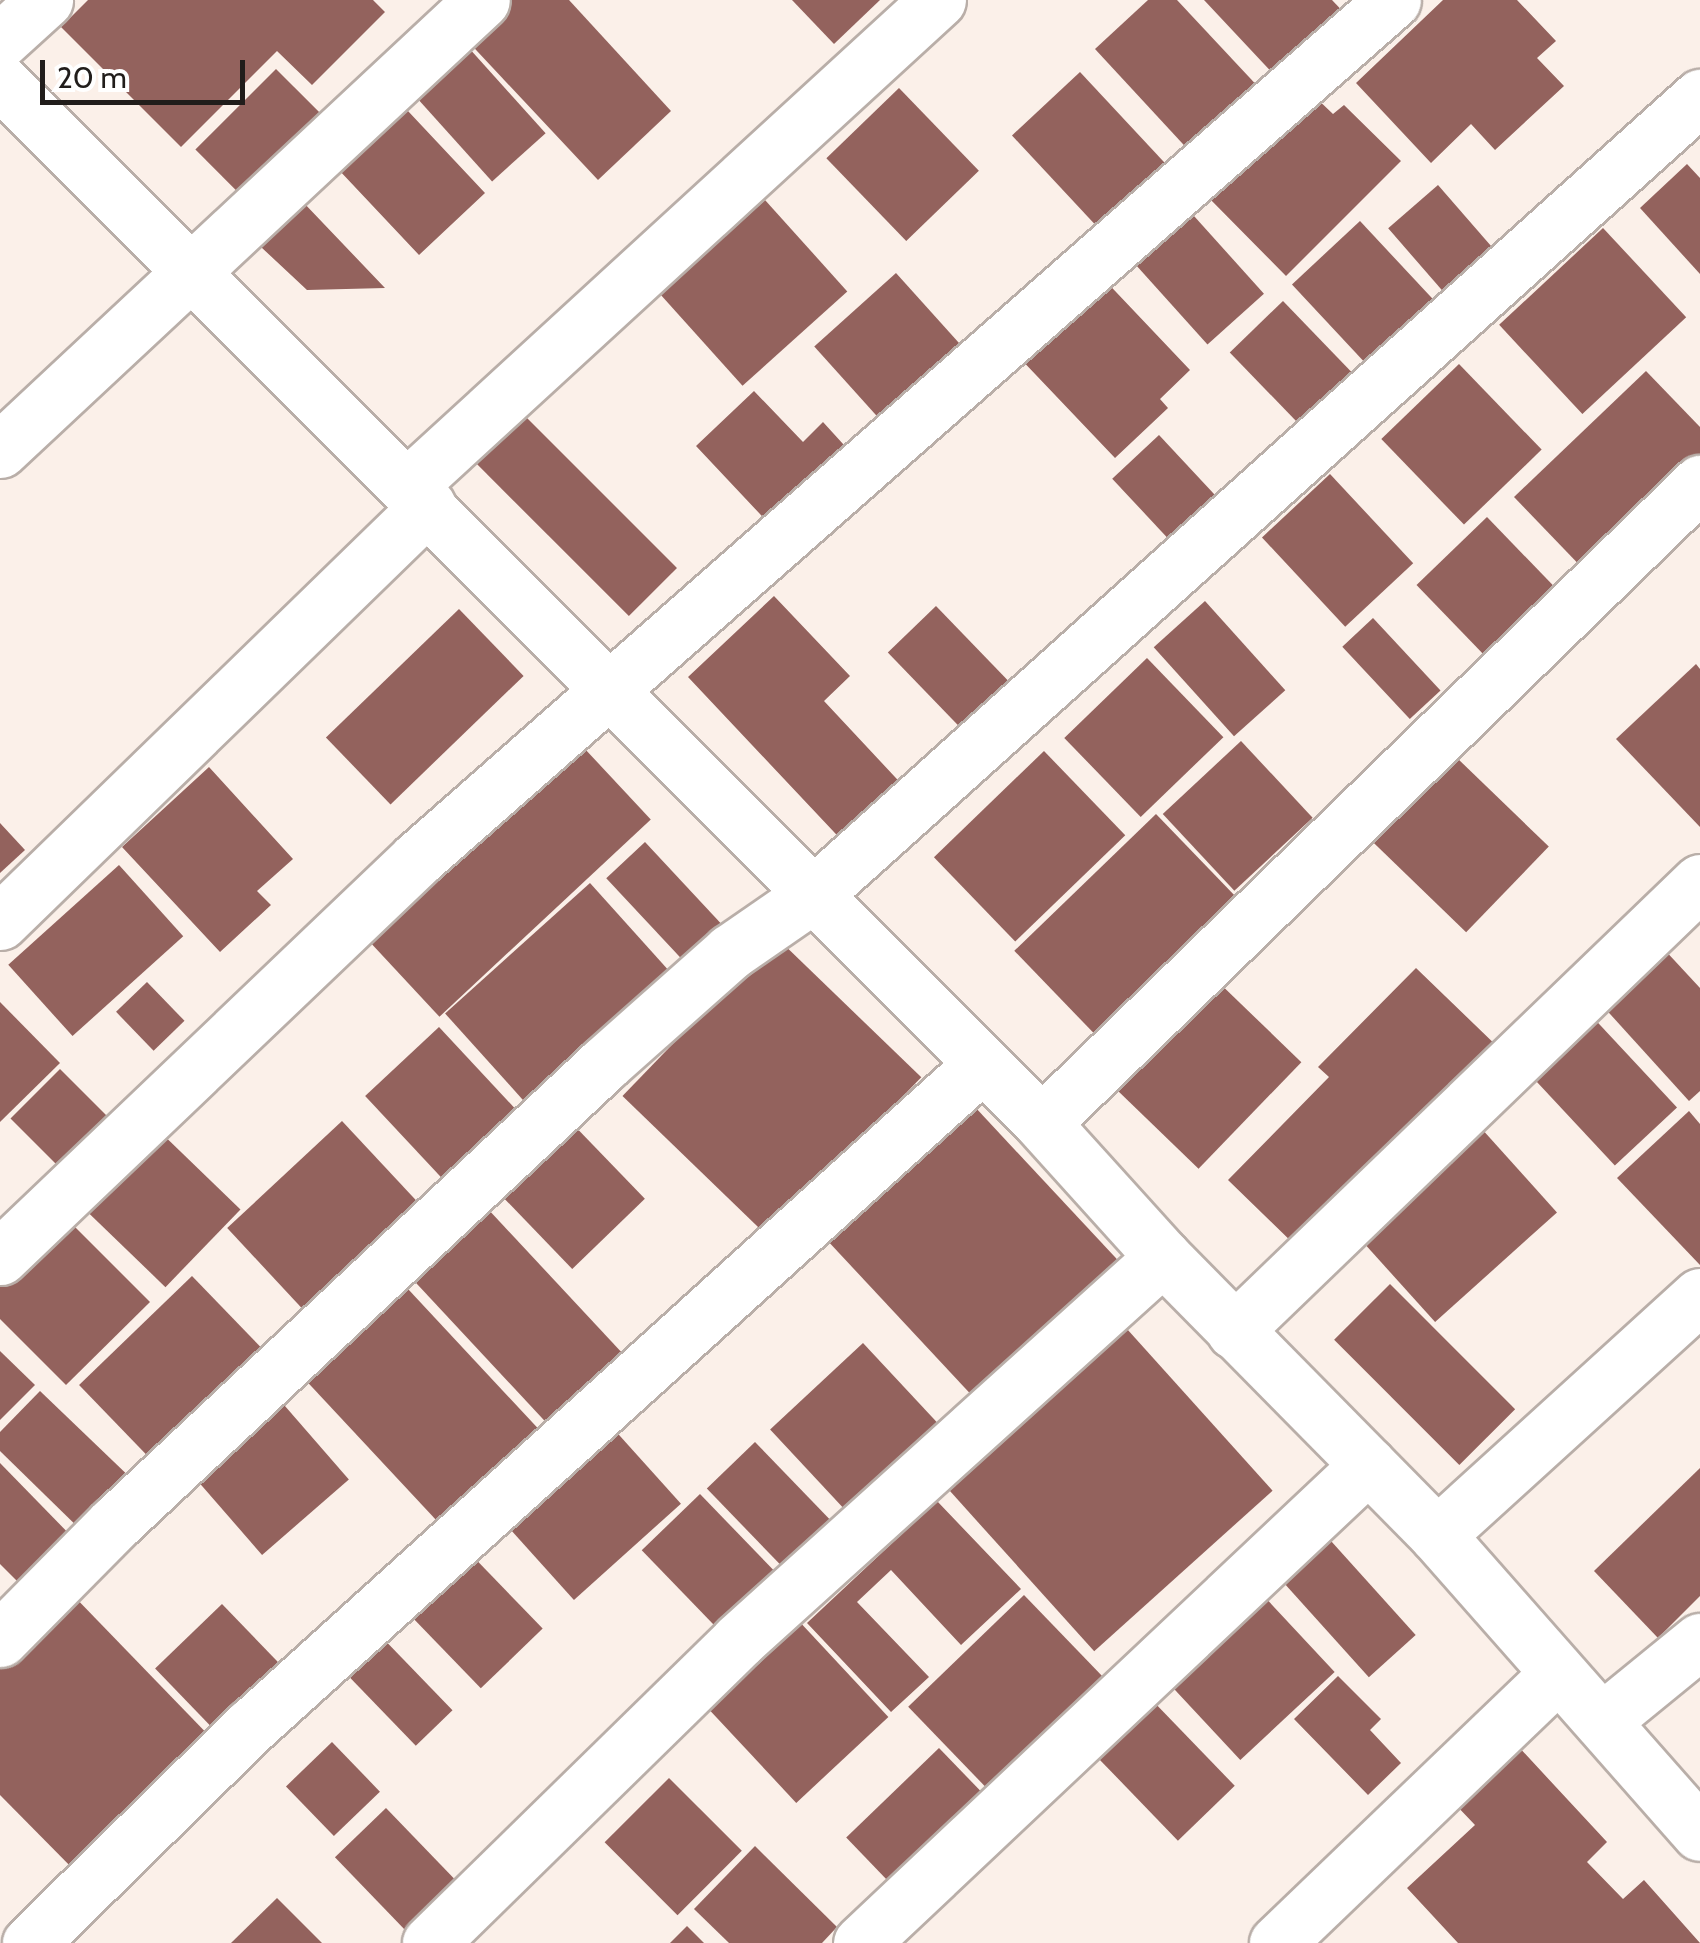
<!DOCTYPE html>
<html>
<head>
<meta charset="utf-8">
<style>
  body { margin:0 }
  #map { position:relative; width:1700px; height:1943px; overflow:hidden; background:#fbf0e9; font-family:Cabin,sans-serif }
  div>[style] { position:absolute }
  .building>* { inset:0; background:#93625d; transform-origin:0 0 }
  .roads { filter:drop-shadow(2px 0 #b9aea8) drop-shadow(-2px 0 #b9aea8) drop-shadow(0 2px #b9aea8) drop-shadow(0 -2px #b9aea8) }
  .minor>* { height:55px; margin:-27.5px; padding:0 27.5px; transform-origin:27.5px; border-radius:27.5px; background:#fff }
  .tertiary>* { height:55px; margin:-27.5px; padding:0 27.5px; transform-origin:27.5px; border-radius:27.5px; background:#fff }
  span { translate:-50% -50%; white-space:nowrap; text-align:center; line-height:1.15; -webkit-text-stroke:9px #fff; paint-order:stroke }
  .scale { position:absolute; left:40px; top:60px; width:205px; height:45px; box-sizing:border-box; border:5px solid #211d1b; border-top:0; padding-left:12px; font-size:30px; line-height:35px; white-space:nowrap; color:#211d1b; -webkit-text-stroke:8px #fff; paint-order:stroke }
</style>
</head>
<body>
<div id="map">
  <div class="building">
    <div style="clip-path:polygon(88px 0,373px 0,385px 12px,312px 85px,277px 51px,181px 147px,61px 27px)"></div>
    <div style="clip-path:polygon(501px 0,569px 0,671px 111px,598px 180px,463px 36px)"></div>
    <div style="clip-path:polygon(792px 0,880px 0,834px 44px)"></div>
    <div style="clip-path:polygon(1148px 0,1177px 0,1263px 92px,1194px 156px,1095px 49px)"></div>
    <div style="clip-path:polygon(1204px 0,1332px 0,1349px 18px,1281px 82px)"></div>
    <div style="clip-path:polygon(1443px 0,1517px 0,1556px 41px,1537px 58px,1564px 86px,1495px 150px,1471px 124px,1431px 163px,1356px 83px)"></div>
    <div style="left:468px;top:47px;width:116px;height:72px;rotate:48deg"></div>
    <div style="left:276px;top:69px;width:62px;height:114px;rotate:45deg"></div>
    <div style="left:1080px;top:72px;width:146px;height:93px;rotate:47deg"></div>
    <div style="left:899px;top:88px;width:115px;height:101px;rotate:46deg"></div>
    <div style="clip-path:polygon(392px 94px,485px 193px,419px 255px,338px 169px,302px 201px,385px 288px,307px 290px,245px 232px)"></div>
    <div style="clip-path:polygon(1312px 94px,1333px 114px,1344px 105px,1401px 161px,1286px 276px,1208px 197px)"></div>
    <div style="clip-path:polygon(1687px 164px,1700px 178px,1700px 274px,1640px 208px)"></div>
    <div style="left:1438px;top:185px;width:95px;height:66px;rotate:49deg"></div>
    <div style="left:765px;top:200px;width:123px;height:141px;rotate:48deg"></div>
    <div style="left:1185px;top:206px;width:118px;height:76px;rotate:48deg"></div>
    <div style="left:1360px;top:221px;width:117px;height:93px;rotate:47deg"></div>
    <div style="left:1603px;top:228px;width:122px;height:142px;rotate:47deg"></div>
    <div style="left:896px;top:273px;width:110px;height:110px;rotate:48deg"></div>
    <div style="clip-path:polygon(1098px 273px,1190px 370px,1160px 399px,1168px 408px,1115px 458px,1014px 352px)"></div>
    <div style="left:1283px;top:301px;width:110px;height:74px;rotate:46deg"></div>
    <div style="left:1459px;top:364px;width:119px;height:108px;rotate:46deg"></div>
    <div style="clip-path:polygon(1646px 371px,1700px 427px,1700px 469px,1590px 576px,1514px 497px)"></div>
    <div style="clip-path:polygon(754px 391px,803px 442px,823px 422px,854px 456px,775px 530px,696px 446px)"></div>
    <div style="left:520px;top:411px;width:222px;height:68px;rotate:45deg"></div>
    <div style="left:1159px;top:435px;width:103px;height:64px;rotate:47deg"></div>
    <div style="left:1330px;top:474px;width:122px;height:93px;rotate:47deg"></div>
    <div style="left:1487px;top:517px;width:114px;height:98px;rotate:46deg"></div>
    <div style="clip-path:polygon(774px 596px,850px 676px,824px 701px,909px 792px,850px 849px,688px 677px)"></div>
    <div style="left:1205px;top:601px;width:120px;height:69px;rotate:48deg"></div>
    <div style="left:936px;top:606px;width:115px;height:67px;rotate:46deg"></div>
    <div style="left:459px;top:609px;width:93px;height:185px;rotate:46deg"></div>
    <div style="left:1373px;top:618px;width:99px;height:42px;rotate:47deg"></div>
    <div style="left:1147px;top:658px;width:110px;height:115px;rotate:46deg"></div>
    <div style="clip-path:polygon(1696px 664px,1700px 669px,1700px 827px,1616px 739px)"></div>
    <div style="left:571px;top:734px;width:117px;height:289px;rotate:47deg"></div>
    <div style="left:1241px;top:741px;width:105px;height:107px;rotate:47deg"></div>
    <div style="left:1044px;top:751px;width:117px;height:153px;rotate:46deg"></div>
    <div style="left:1456px;top:757px;width:129px;height:119px;rotate:44deg"></div>
    <div style="clip-path:polygon(209px 767px,293px 859px,257px 891px,271px 905px,220px 952px,122px 847px)"></div>
    <div style="left:1156px;top:814px;width:117px;height:197px;rotate:46deg"></div>
    <div style="clip-path:polygon(0 823px,25px 850px,0 873px)"></div>
    <div style="left:645px;top:842px;width:111px;height:53px;rotate:47deg"></div>
    <div style="left:119px;top:865px;width:96px;height:149px;rotate:48deg"></div>
    <div style="left:590px;top:883px;width:122px;height:195px;rotate:48deg"></div>
    <div style="left:776px;top:937px;width:202px;height:221px;rotate:44deg"></div>
    <div style="clip-path:polygon(1662px 947px,1700px 988px,1700px 1091px,1689px 1101px,1601px 1004px)"></div>
    <div style="clip-path:polygon(1416px 968px,1503px 1052px,1299px 1249px,1228px 1180px,1329px 1077px,1318px 1067px)"></div>
    <div style="left:1210px;top:974px;width:127px;height:148px;rotate:44deg"></div>
    <div style="left:147px;top:982px;width:54px;height:43px;rotate:46deg"></div>
    <div style="clip-path:polygon(0 1002px,60px 1063px,0 1122px)"></div>
    <div style="left:1587px;top:1011px;width:132px;height:85px;rotate:47deg"></div>
    <div style="left:439px;top:1027px;width:123px;height:101px;rotate:47deg"></div>
    <div style="left:60px;top:1069px;width:87px;height:70px;rotate:45deg"></div>
    <div style="left:961px;top:1092px;width:238px;height:199px;rotate:47deg"></div>
    <div style="clip-path:polygon(1689px 1111px,1700px 1124px,1700px 1265px,1617px 1178px)"></div>
    <div style="left:565px;top:1116px;width:115px;height:101px;rotate:46deg"></div>
    <div style="left:1472px;top:1118px;width:127px;height:164px;rotate:48deg"></div>
    <div style="left:342px;top:1121px;width:130px;height:157px;rotate:47deg"></div>
    <div style="left:152px;top:1124px;width:123px;height:108px;rotate:44deg"></div>
    <div style="left:487px;top:1208px;width:203px;height:103px;rotate:47deg"></div>
    <div style="clip-path:polygon(63px 1215px,150px 1302px,66px 1385px,0 1319px,0 1278px)"></div>
    <div style="left:192px;top:1276px;width:122px;height:157px;rotate:46deg"></div>
    <div style="left:1390px;top:1284px;width:177px;height:79px;rotate:45deg"></div>
    <div style="left:408px;top:1289px;width:200px;height:137px;rotate:47deg"></div>
    <div style="left:1118px;top:1319px;width:231px;height:240px;rotate:48deg"></div>
    <div style="left:863px;top:1343px;width:122px;height:127px;rotate:47deg"></div>
    <div style="clip-path:polygon(0 1351px,35px 1385px,0 1420px)"></div>
    <div style="clip-path:polygon(40px 1391px,137px 1484px,87px 1536px,0 1451px,0 1432px)"></div>
    <div style="left:278px;top:1398px;width:108px;height:115px;rotate:49deg"></div>
    <div style="left:602px;top:1416px;width:118px;height:144px;rotate:48deg"></div>
    <div style="left:755px;top:1442px;width:123px;height:67px;rotate:46deg"></div>
    <div style="clip-path:polygon(0 1463px,78px 1543px,28px 1592px,0 1564px)"></div>
    <div style="clip-path:polygon(1700px 1468px,1700px 1596px,1658px 1638px,1594px 1571px)"></div>
    <div style="left:700px;top:1494px;width:120px;height:81px;rotate:46deg"></div>
    <div style="clip-path:polygon(937px 1501px,1021px 1589px,961px 1645px,891px 1570px,857px 1602px,929px 1677px,891px 1712px,807px 1623px)"></div>
    <div style="left:1322px;top:1531px;width:140px;height:63px;rotate:48deg"></div>
    <div style="left:460px;top:1543px;width:119px;height:86px;rotate:46deg"></div>
    <div style="clip-path:polygon(69px 1591px,218px 1745px,82px 1878px,0 1795px,0 1658px)"></div>
    <div style="left:1261px;top:1593px;width:108px;height:129px;rotate:47deg"></div>
    <div style="left:1024px;top:1595px;width:118px;height:161px;rotate:46deg"></div>
    <div style="left:222px;top:1604px;width:93px;height:93px;rotate:46deg"></div>
    <div style="left:797px;top:1619px;width:134px;height:126px;rotate:47deg"></div>
    <div style="left:374px;top:1629px;width:113px;height:51px;rotate:46deg"></div>
    <div style="clip-path:polygon(1338px 1676px,1381px 1719px,1370px 1730px,1401px 1763px,1368px 1795px,1294px 1719px)"></div>
    <div style="left:1150px;top:1698px;width:122px;height:79px;rotate:46deg"></div>
    <div style="left:332px;top:1742px;width:69px;height:64px;rotate:46deg"></div>
    <div style="clip-path:polygon(1516px 1744px,1607px 1842px,1587px 1862px,1623px 1899px,1644px 1880px,1700px 1943px,1458px 1943px,1407px 1888px,1475px 1825px,1454px 1803px)"></div>
    <div style="left:939px;top:1748px;width:64px;height:129px;rotate:46deg"></div>
    <div style="left:669px;top:1778px;width:103px;height:91px;rotate:45deg"></div>
    <div style="left:386px;top:1808px;width:110px;height:71px;rotate:46deg"></div>
    <div style="clip-path:polygon(755px 1846px,837px 1927px,822px 1943px,729px 1943px,694px 1909px)"></div>
    <div style="clip-path:polygon(277px 1898px,322px 1943px,231px 1943px)"></div>
    <div style="clip-path:polygon(687px 1926px,704px 1943px,670px 1943px)"></div>
  </div>
  <div class="roads">
    <div class="minor">
      <div style="left:0;top:41px;width:61px;rotate:-42.3deg"></div>
      <div style="left:0;top:450px;width:659px;rotate:-43.03deg"></div>
      <div style="left:408px;top:486px;width:719px;rotate:-42.52deg"></div>
      <div style="left:0;top:922px;width:597px;rotate:-44.19deg"></div>
      <div style="left:1042px;top:1123px;width:918px;rotate:-44.21deg"></div>
      <div style="left:0;top:1257px;width:576px;rotate:-43.66deg"></div>
      <div style="left:417px;top:859px;width:1300px;rotate:-41.35deg"></div>
      <div style="left:1234px;top:1331px;width:647px;rotate:-43.94deg"></div>
      <div style="left:1437px;top:1535px;width:355px;rotate:-42.3deg"></div>
      <div style="left:0;top:1639px;width:162px;rotate:-45.3deg"></div>
      <div style="left:114px;top:1524px;width:672px;rotate:-43.19deg"></div>
      <div style="left:604px;top:1064px;width:169px;rotate:-41.6deg"></div>
      <div style="left:730px;top:952px;width:102px;rotate:-34.6deg"></div>
      <div style="left:814px;top:894px;width:1192px;rotate:-41.97deg"></div>
      <div style="left:1603px;top:1720px;width:125px;rotate:-39.2deg"></div>
      <div style="left:30px;top:1943px;width:308px;rotate:-44.5deg"></div>
      <div style="left:250px;top:1727px;width:986px;rotate:-42.16deg"></div>
      <div style="left:430px;top:1943px;width:431px;rotate:-44.4deg"></div>
      <div style="left:738px;top:1641px;width:573px;rotate:-42.1deg"></div>
      <div style="left:861px;top:1943px;width:697px;rotate:-43.31deg"></div>
      <div style="left:1277px;top:1943px;width:389px;rotate:-43.8deg"></div>
    </div>
    <div class="tertiary">
      <div style="left:0;top:81px;width:1474px;rotate:45deg"></div>
      <div style="left:1042px;top:1123px;width:181px;rotate:47.9deg"></div>
      <div style="left:1163px;top:1257px;width:390px;rotate:45.4deg"></div>
      <div style="left:1437px;top:1535px;width:397px;rotate:48.6deg"></div>
    </div>
  </div>
  <div class="scale">20 m</div>
</div>
</body>
</html>
